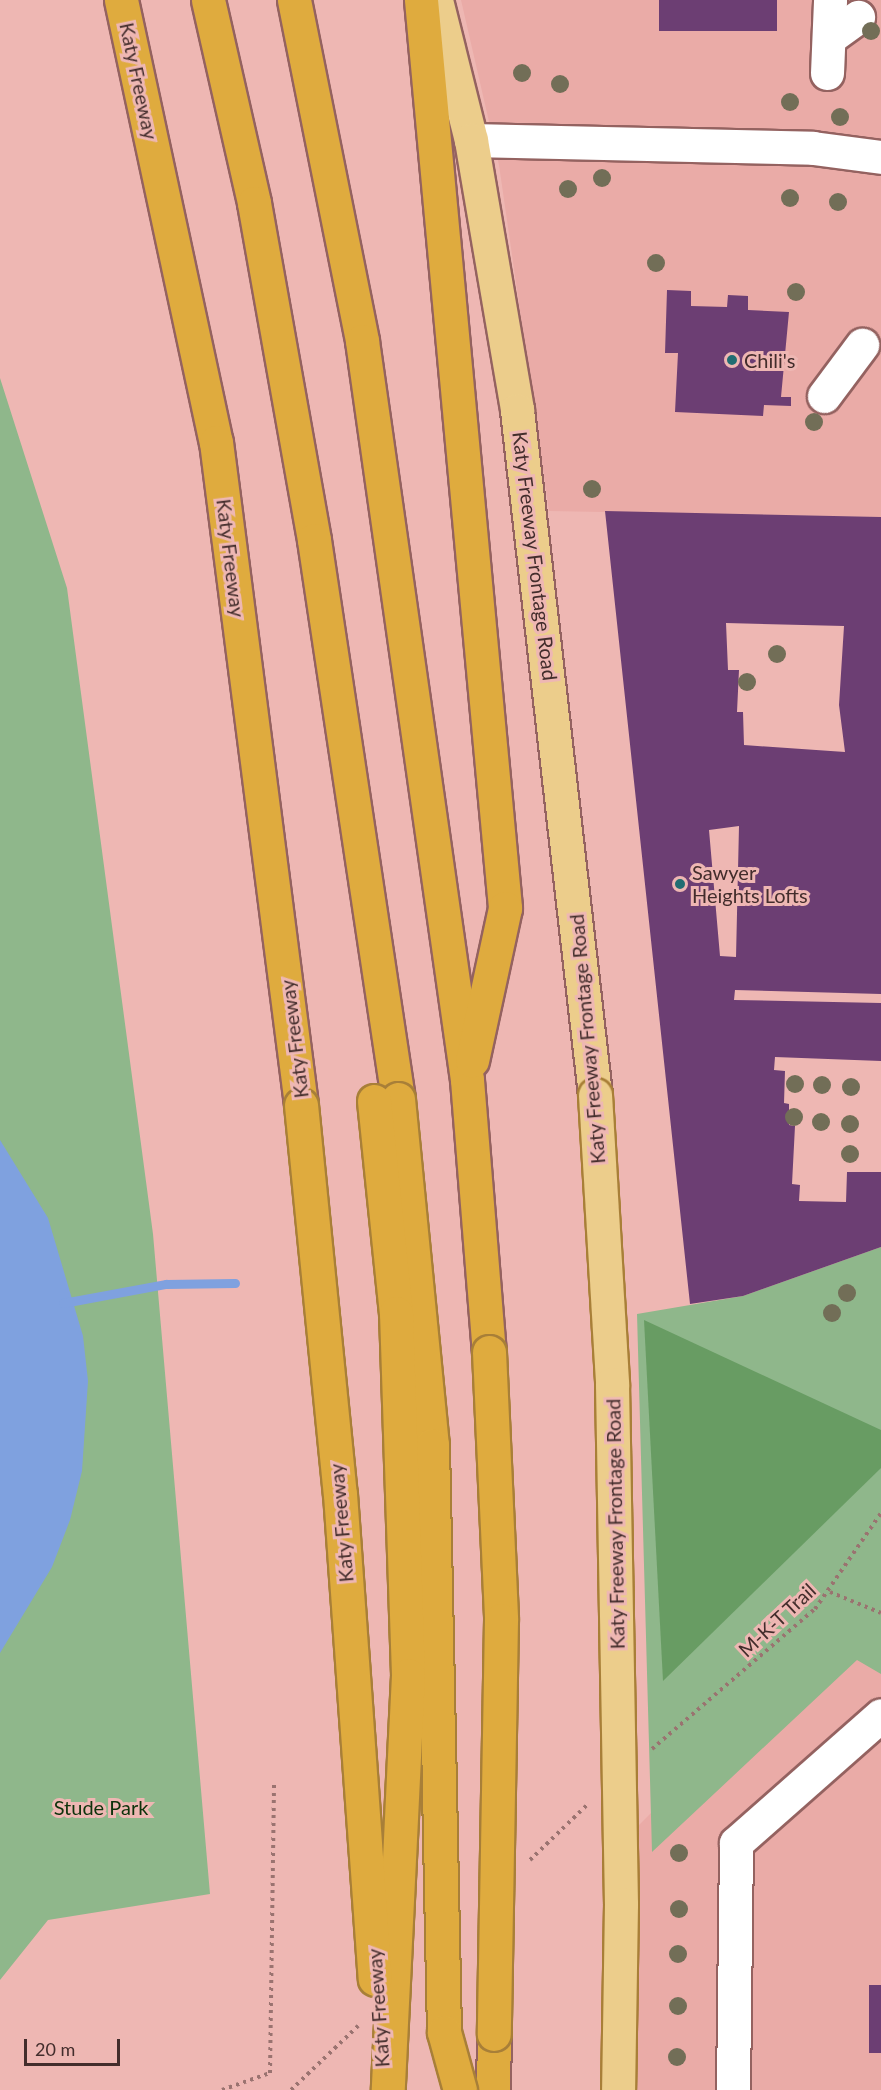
<!DOCTYPE html>
<html>
<head>
<meta charset="utf-8">
<style>
  body { margin:0 }
  #map { position:relative; width:881px; height:2090px; overflow:hidden; background:#eeb7b3; font-family:Lato,sans-serif }
  div>[style] { position:absolute }
  .built>* { inset:0; background:#eaaba7 }
  .green>* { inset:0; background:#8fb78b }
  .forest>* { inset:0; background:#689c63 }
  .water>* { inset:0; background:#7fa1df }
  .stream>* { height:9px; margin:-4.5px; padding:0 4.5px; transform-origin:4.5px; border-radius:4.5px; background:#7fa1df }
  .building>* { inset:0; background:#6c3e73; transform-origin:0 0 }
  .path>* { height:4px; margin-top:-2px; transform-origin:0; background:repeating-linear-gradient(90deg,#9a7370 0 3px,transparent 0 7.5px) }
  .roads { filter:drop-shadow(2px 0 #946260) drop-shadow(-2px 0 #946260) drop-shadow(0 2px #946260) drop-shadow(0 -2px #946260) }
  .minor>* { height:33px; margin:-16.5px; padding:0 16.5px; transform-origin:16.5px; border-radius:16.5px; background:#fff }
  .major>* { height:33px; margin:-16.5px; padding:0 16.5px; transform-origin:16.5px; border-radius:16.5px; background:#eccd8b }
  .highway>* { height:33px; margin:-16.5px; padding:0 16.5px; transform-origin:16.5px; border-radius:16.5px; background:#dfab3e }
  .bridges { filter:drop-shadow(2px 0 #a87f38) drop-shadow(-2px 0 #a87f38) drop-shadow(0 2px #a87f38) drop-shadow(0 -2px #a87f38) }
  .major-bridge>* { height:33px; margin:-16.5px; padding:0 16.5px; transform-origin:16.5px; border-radius:16.5px; background:#eccd8b }
  .highway-bridge>* { height:33px; margin:-16.5px; padding:0 16.5px; transform-origin:16.5px; border-radius:16.5px; background:#dfab3e }
  .trees>* { width:18px; height:18px; margin:-9px; border-radius:50%; background:#726e57 }
  .dots>* { width:16px; height:16px; translate:-50% -50%; box-sizing:border-box; border:3px solid #eeb7b3; border-radius:50% }
  span { translate:-50% -50%; white-space:nowrap; text-align:center; line-height:1.15; -webkit-text-stroke:6px #eeb7b3; paint-order:stroke }
  .street-label { font-size:20px; color:#432d2c }
  .poi-label { font-size:20px; color:#432d2c }
  .left { translate:0 -50%; text-align:left }
  .park-label { font-size:20px; color:#0d320b }
  .scale { position:absolute; left:24px; top:2039px; width:96px; height:27px; box-sizing:border-box; border:3px solid #432d2c; border-top:0; padding-left:8px; font-size:18px; line-height:21px; white-space:nowrap; color:#432d2c; -webkit-text-stroke:4px #eeb7b3; paint-order:stroke }
</style>
</head>
<body>
<div id="map">
  <div class="built">
    <div style="clip-path:polygon(461px 0,881px 0,881px 517px,549px 511px,499px 165px)"></div>
    <div style="clip-path:polygon(881px 1560px,881px 2090px,629px 2090px,631px 1833px,840px 1624px)"></div>
  </div>
  <div class="green">
    <div style="clip-path:polygon(0 378px,67px 588px,153px 1234px,210px 1894px,48px 1920px,0 1980px)"></div>
    <div style="clip-path:polygon(881px 1247px,881px 1674px,857px 1660px,652px 1852px,637px 1314px,743px 1296px)"></div>
  </div>
  <div class="forest">
    <div style="clip-path:polygon(644px 1320px,881px 1430px,881px 1468px,663px 1681px)"></div>
  </div>
  <div class="water">
    <div style="clip-path:polygon(0 1140px,48px 1218px,83px 1336px,88px 1381px,82px 1471px,70px 1520px,52px 1567px,0 1653px)"></div>
  </div>
  <div class="stream">
    <div style="left:63px;top:1303px;width:105px;rotate:-10.5deg"></div>
    <div style="left:166px;top:1284px;width:69px;rotate:-0.8deg"></div>
  </div>
  <div class="building">
    <div style="left:659px;top:0;width:118px;height:31px"></div>
    <div style="clip-path:polygon(667px 290px,691px 291px,691px 306px,727px 307px,728px 295px,748px 296px,748px 310px,789px 312px,781px 397px,791px 397px,791px 406px,764px 405px,763px 416px,675px 412px,678px 353px,665px 353px)"></div>
    <div style="clip-path:polygon(evenodd,605px 511px,881px 517px,881px 994px,735px 990px,734px 1000px,881px 1003px,881px 1061px,775px 1057px,774px 1070px,785px 1071px,784px 1103px,789px 1104px,789px 1125px,795px 1126px,792px 1184px,800px 1185px,799px 1201px,846px 1202px,847px 1172px,881px 1172px,881px 1247px,743px 1296px,690px 1304px,605px 511px,726px 623px,844px 626px,839px 705px,845px 752px,744px 745px,743px 712px,737px 712px,739px 670px,728px 670px,726px 623px,605px 511px,739px 826px,736px 957px,720px 956px,709px 830px,739px 826px)"></div>
    <div style="left:869px;top:1985px;width:12px;height:68px"></div>
  </div>
  <div class="path">
    <div style="left:830px;top:1592px;width:55px;rotate:22.4deg"></div>
    <div style="left:652px;top:1749px;width:215px;rotate:-40.7deg"></div>
    <div style="left:815px;top:1609px;width:116px;rotate:-55.5deg"></div>
    <div style="left:530px;top:1860px;width:79px;rotate:-44deg"></div>
    <div style="left:222px;top:2090px;width:51px;rotate:-19.5deg"></div>
    <div style="left:270px;top:2073px;width:289px;rotate:-89.2deg"></div>
    <div style="left:291px;top:2090px;width:93px;rotate:-43.7deg"></div>
  </div>
  <div class="roads">
    <div class="minor">
      <div style="left:829px;top:38px;width:36px;rotate:-36deg"></div>
      <div style="left:827px;top:73px;width:73px;rotate:-87.6deg"></div>
      <div style="left:471px;top:140px;width:342px;rotate:1.3deg"></div>
      <div style="left:813px;top:148px;width:69px;rotate:7.5deg"></div>
      <div style="left:824px;top:396px;width:64px;rotate:-53.3deg"></div>
      <div style="left:733px;top:2090px;width:247px;rotate:-89.3deg"></div>
      <div style="left:736px;top:1843px;width:193px;rotate:-41.4deg"></div>
    </div>
    <div class="major">
      <div style="left:436px;top:0;width:144px;rotate:76deg"></div>
      <div style="left:471px;top:140px;width:274px;rotate:80.3deg"></div>
      <div style="left:517px;top:410px;width:689px;rotate:83.5deg"></div>
    </div>
    <div class="highway">
      <div style="left:121px;top:0;width:452px;rotate:77.9deg"></div>
      <div style="left:216px;top:442px;width:668px;rotate:82.69deg"></div>
      <div style="left:208px;top:0;width:208px;rotate:77.2deg"></div>
      <div style="left:254px;top:203px;width:342px;rotate:79.9deg"></div>
      <div style="left:314px;top:540px;width:565px;rotate:81.45deg"></div>
      <div style="left:294px;top:0;width:348px;rotate:78.7deg"></div>
      <div style="left:362px;top:341px;width:746px;rotate:81.91deg"></div>
      <div style="left:467px;top:1080px;width:273px;rotate:85.4deg"></div>
      <div style="left:421px;top:0;width:912px;rotate:84.71deg"></div>
      <div style="left:505px;top:908px;width:156px;rotate:102.2deg"></div>
      <div style="left:493px;top:2090px;width:56px;rotate:-89deg"></div>
    </div>
  </div>
  <div class="bridges">
    <div class="major-bridge">
      <div style="left:595px;top:1095px;width:289px;rotate:86.6deg"></div>
      <div style="left:612px;top:1384px;width:520px;rotate:89.01deg"></div>
      <div style="left:621px;top:1904px;width:186px;rotate:90.9deg"></div>
    </div>
    <div class="highway-bridge">
      <div style="left:398px;top:1099px;width:348px;rotate:84.4deg"></div>
      <div style="left:432px;top:1445px;width:587px;rotate:88.83deg"></div>
      <div style="left:444px;top:2032px;width:60px;rotate:74.6deg"></div>
      <div style="left:374px;top:1101px;width:213px;rotate:84.1deg"></div>
      <div style="left:396px;top:1313px;width:362px;rotate:88.1deg"></div>
      <div style="left:408px;top:1675px;width:415px;rotate:92.8deg"></div>
      <div style="left:301px;top:1105px;width:391px;rotate:84.3deg"></div>
      <div style="left:340px;top:1494px;width:486px;rotate:85.9deg"></div>
      <div style="left:489px;top:1352px;width:268px;rotate:87.4deg"></div>
      <div style="left:501px;top:1620px;width:414px;rotate:91deg"></div>
    </div>
  </div>
  <div class="trees">
    <div style="left:871px;top:31px"></div>
    <div style="left:522px;top:73px"></div>
    <div style="left:560px;top:84px"></div>
    <div style="left:790px;top:102px"></div>
    <div style="left:840px;top:117px"></div>
    <div style="left:602px;top:178px"></div>
    <div style="left:568px;top:189px"></div>
    <div style="left:790px;top:198px"></div>
    <div style="left:838px;top:202px"></div>
    <div style="left:656px;top:263px"></div>
    <div style="left:796px;top:292px"></div>
    <div style="left:814px;top:422px"></div>
    <div style="left:592px;top:489px"></div>
    <div style="left:777px;top:654px"></div>
    <div style="left:747px;top:682px"></div>
    <div style="left:795px;top:1084px"></div>
    <div style="left:822px;top:1085px"></div>
    <div style="left:851px;top:1087px"></div>
    <div style="left:794px;top:1117px"></div>
    <div style="left:821px;top:1122px"></div>
    <div style="left:850px;top:1124px"></div>
    <div style="left:850px;top:1154px"></div>
    <div style="left:847px;top:1293px"></div>
    <div style="left:832px;top:1313px"></div>
    <div style="left:679px;top:1853px"></div>
    <div style="left:679px;top:1909px"></div>
    <div style="left:678px;top:1954px"></div>
    <div style="left:678px;top:2006px"></div>
    <div style="left:677px;top:2057px"></div>
  </div>
  <div class="dots">
    <div style="left:732px;top:360px;background:#216d72"></div>
    <div style="left:680px;top:884px;background:#216d72"></div>
  </div>
  <div class="street-label">
    <span style="left:139px;top:81px;rotate:78deg">Katy Freeway</span>
    <span style="left:535px;top:556px;rotate:83deg">Katy Freeway Frontage Road</span>
    <span style="left:231px;top:558px;rotate:83deg">Katy Freeway</span>
    <span style="left:294px;top:1039px;rotate:-97deg">Katy Freeway</span>
    <span style="left:587px;top:1039px;rotate:-95deg">Katy Freeway Frontage Road</span>
    <span style="left:341px;top:1523px;rotate:-95deg">Katy Freeway</span>
    <span style="left:615px;top:1524px;rotate:-91deg">Katy Freeway Frontage Road</span>
    <span style="left:777px;top:1620px;rotate:-43deg">M-K-T Trail</span>
    <span style="left:378px;top:2008px;rotate:-94deg">Katy Freeway</span>
  </div>
  <div class="poi-label">
    <span class="left" style="left:744px;top:360px">Chili's</span>
    <span class="left" style="left:692px;top:884px">Sawyer<br>Heights Lofts</span>
  </div>
  <div class="park-label">
    <span style="left:101px;top:1807px">Stude Park</span>
  </div>
  <div class="scale">20 m</div>
</div>
</body>
</html>
